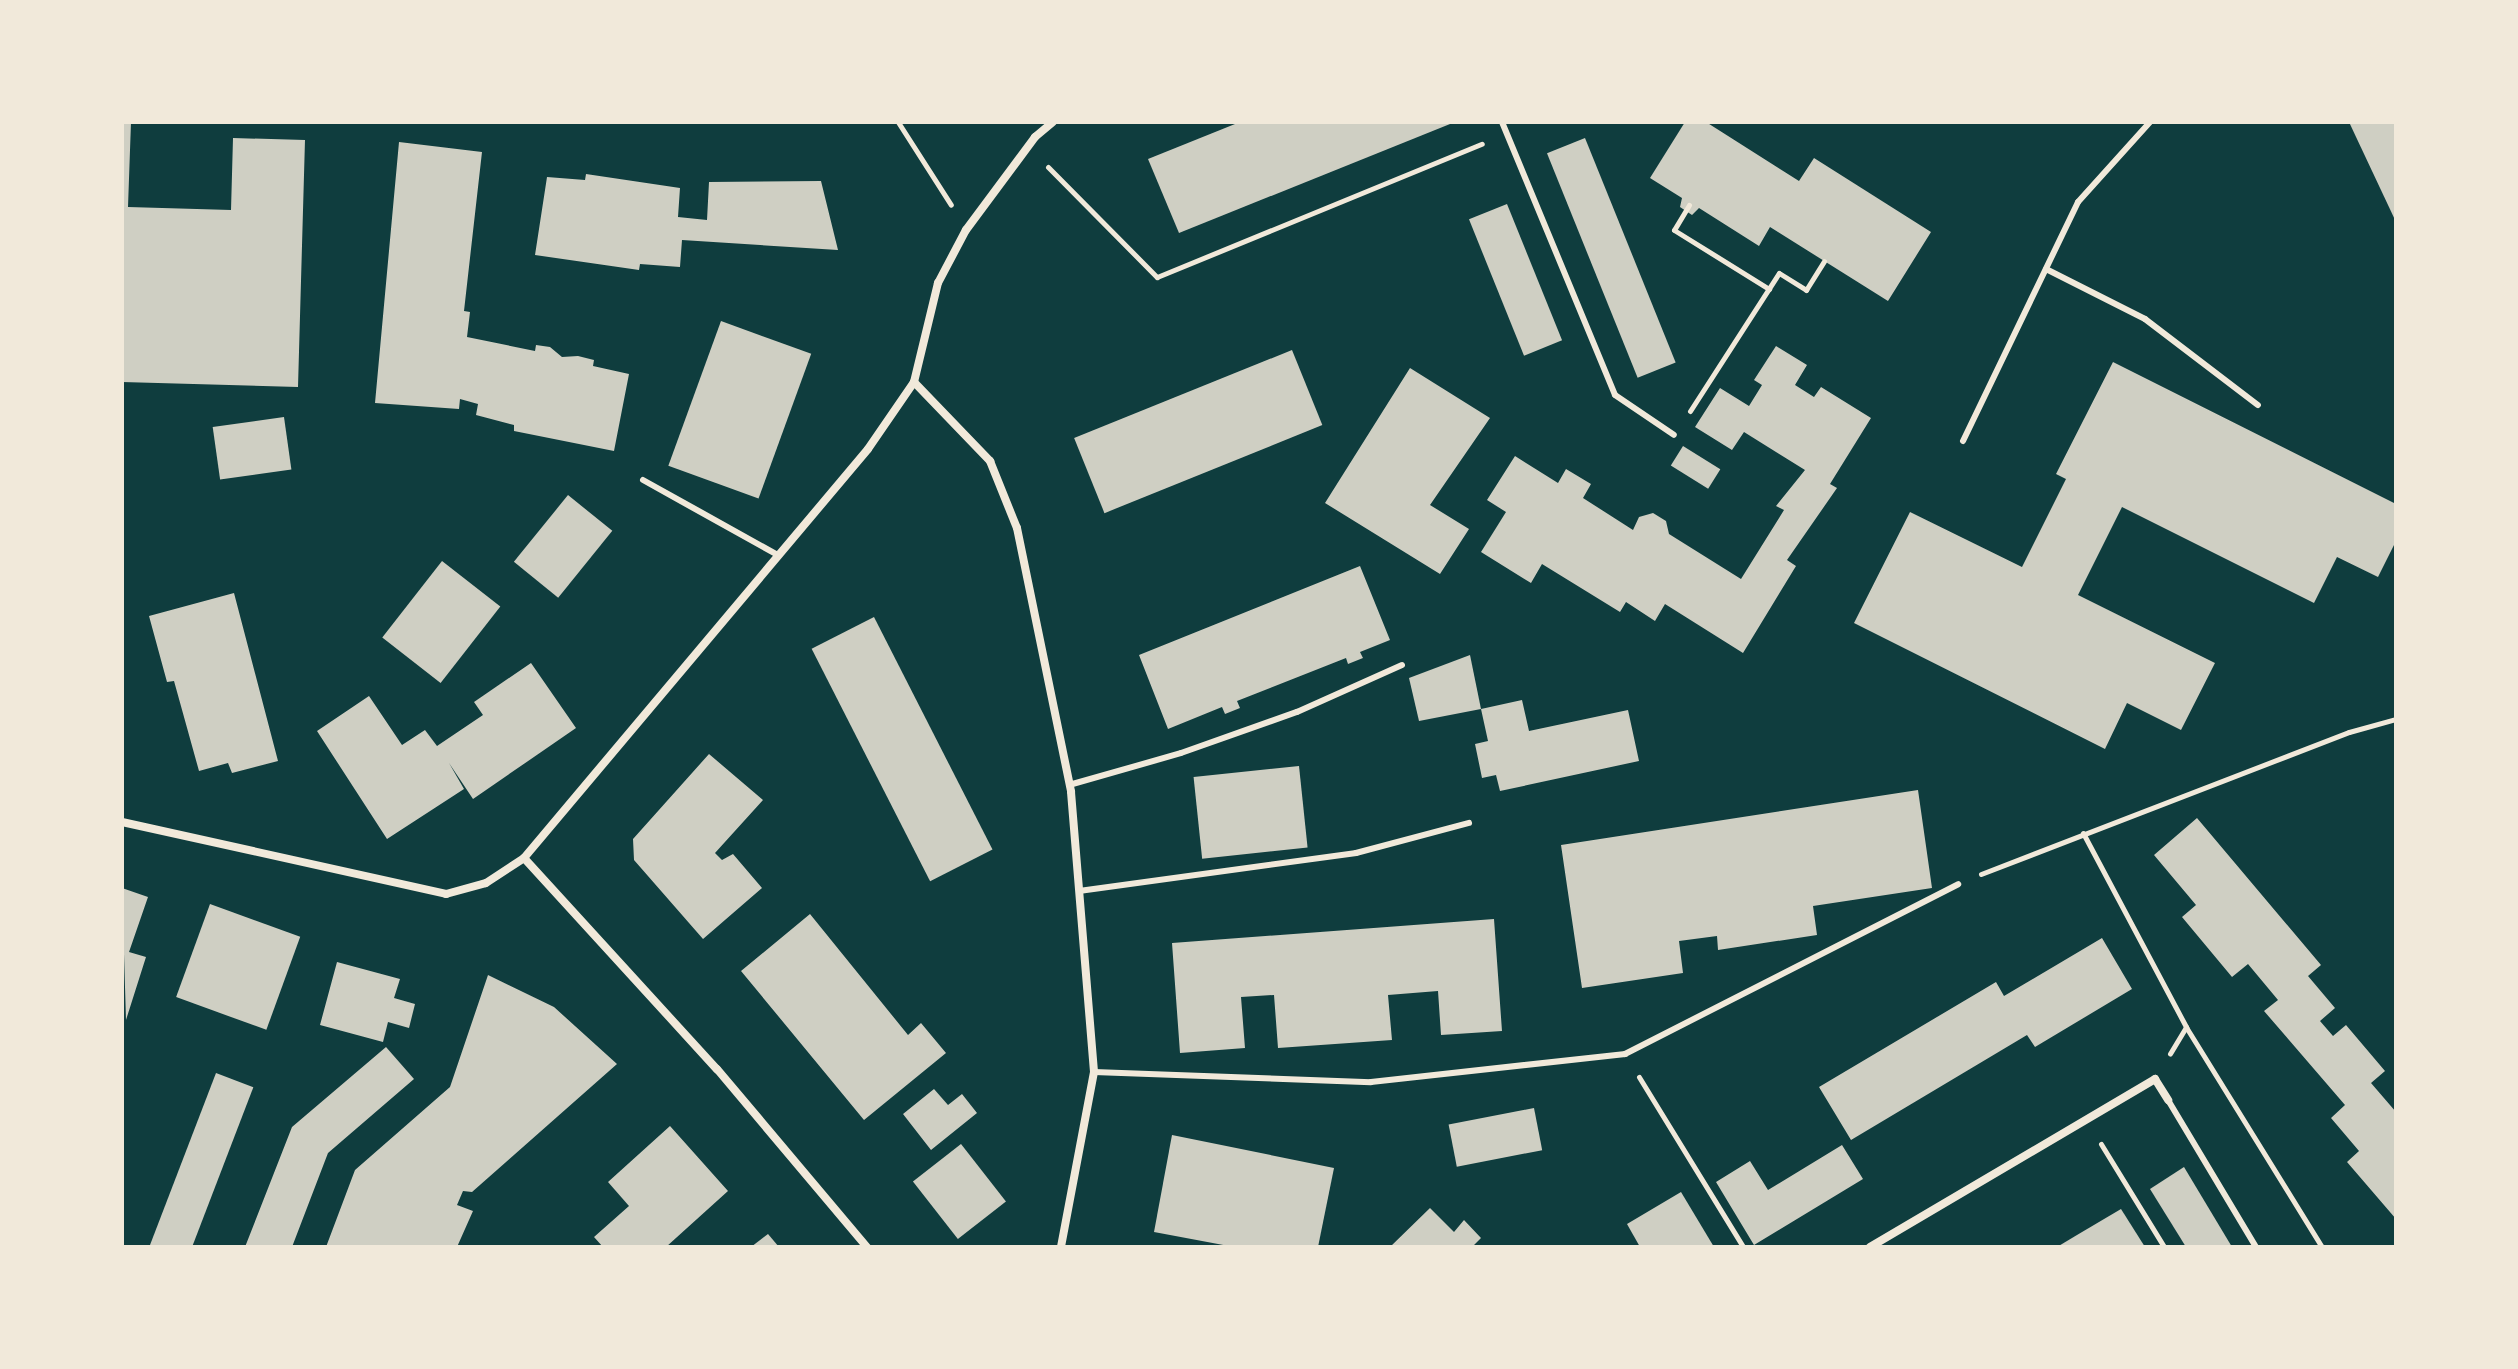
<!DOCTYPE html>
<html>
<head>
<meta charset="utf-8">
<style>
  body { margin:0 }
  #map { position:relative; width:2518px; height:1369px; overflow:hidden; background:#0f3d3e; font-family:Rubik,sans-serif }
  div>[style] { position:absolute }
  .building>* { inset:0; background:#cfcfc3; transform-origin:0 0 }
  .path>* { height:5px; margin:-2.5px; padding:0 2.5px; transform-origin:2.5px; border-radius:2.5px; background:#f1e9da }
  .service>* { height:6px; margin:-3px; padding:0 3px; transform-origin:3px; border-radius:3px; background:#f1e9da }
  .minor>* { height:8px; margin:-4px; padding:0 4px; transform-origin:4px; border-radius:4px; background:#f1e9da }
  span { translate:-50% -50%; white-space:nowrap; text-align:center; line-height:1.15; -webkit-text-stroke:6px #f1e9da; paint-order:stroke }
  .frame { position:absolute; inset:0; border:124px solid #f1e9da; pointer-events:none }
</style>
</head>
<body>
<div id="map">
  <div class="building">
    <div style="clip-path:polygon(122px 122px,131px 122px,128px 207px,231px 210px,233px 138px,305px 140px,298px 387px,122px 382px)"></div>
    <div style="clip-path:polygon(1240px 122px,1455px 122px,1179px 233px,1148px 159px)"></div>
    <div style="clip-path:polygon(1685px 122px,1706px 122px,1799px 181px,1814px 158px,1931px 232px,1888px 301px,1770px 227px,1759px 246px,1699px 208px,1692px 215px,1680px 207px,1682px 198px,1650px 178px)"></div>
    <div style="clip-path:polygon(2349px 122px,2396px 122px,2396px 222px)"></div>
    <div style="left:1585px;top:138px;width:242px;height:41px;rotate:68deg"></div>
    <div style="clip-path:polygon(399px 142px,482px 152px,464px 311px,470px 312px,467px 337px,535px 351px,536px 345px,550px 347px,562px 357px,578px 356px,594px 360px,593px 366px,629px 374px,614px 451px,514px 431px,514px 425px,476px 415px,478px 404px,460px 399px,459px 409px,375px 403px)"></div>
    <div style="clip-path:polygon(586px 174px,680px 188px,678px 217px,707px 220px,709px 182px,821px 181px,838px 250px,682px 240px,680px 267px,640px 264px,639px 270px,535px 255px,547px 177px,585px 180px)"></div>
    <div style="left:1507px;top:204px;width:147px;height:41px;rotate:68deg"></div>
    <div style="left:721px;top:321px;width:96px;height:154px;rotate:20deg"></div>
    <div style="clip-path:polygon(1776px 346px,1807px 365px,1795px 385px,1814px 397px,1821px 387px,1871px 418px,1830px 484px,1837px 488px,1787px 560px,1796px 566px,1743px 653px,1665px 604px,1655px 621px,1626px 602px,1620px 612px,1542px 564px,1531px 583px,1481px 552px,1506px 512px,1487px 500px,1515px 456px,1558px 483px,1566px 469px,1591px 484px,1583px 498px,1633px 530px,1639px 517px,1653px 513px,1666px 521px,1669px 534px,1741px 579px,1784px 510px,1776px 506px,1805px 470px,1744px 432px,1732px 450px,1695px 427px,1720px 388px,1749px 406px,1762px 385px,1754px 380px)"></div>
    <div style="left:1292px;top:350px;width:81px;height:235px;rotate:68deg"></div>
    <div style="clip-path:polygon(2113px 362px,2396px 504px,2396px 541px,2378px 577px,2337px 557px,2314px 603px,2122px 507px,2078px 595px,2215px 663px,2181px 730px,2127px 703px,2105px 749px,1854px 623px,1910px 512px,2022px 567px,2066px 479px,2056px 474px)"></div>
    <div style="clip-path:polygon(1410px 368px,1490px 418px,1430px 505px,1469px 529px,1440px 574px,1325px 503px)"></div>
    <div style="left:284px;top:417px;width:53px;height:72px;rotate:82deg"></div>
    <div style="left:1683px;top:446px;width:44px;height:23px;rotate:32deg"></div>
    <div style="left:568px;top:495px;width:57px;height:86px;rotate:39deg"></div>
    <div style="left:442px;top:561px;width:74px;height:97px;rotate:38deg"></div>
    <div style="clip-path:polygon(1360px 566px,1390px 640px,1360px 652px,1363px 658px,1348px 664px,1346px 658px,1237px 701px,1240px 708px,1225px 714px,1222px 707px,1168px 729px,1139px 655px)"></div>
    <div style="clip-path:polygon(234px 593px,278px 761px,232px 773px,228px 763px,199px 771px,174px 681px,167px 682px,149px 616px)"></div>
    <div style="left:874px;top:617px;width:261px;height:70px;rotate:63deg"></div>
    <div style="clip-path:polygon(1470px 655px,1481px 709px,1419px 721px,1409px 678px)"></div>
    <div style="clip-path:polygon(531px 663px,576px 728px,473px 799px,449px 763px,464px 789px,387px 839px,317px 731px,369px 696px,402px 745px,425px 730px,437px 746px,483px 715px,474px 702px)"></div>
    <div style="clip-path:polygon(1522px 700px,1529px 731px,1628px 710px,1639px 761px,1500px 791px,1496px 775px,1482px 778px,1475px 744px,1488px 741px,1481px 709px)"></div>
    <div style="clip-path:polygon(709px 754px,763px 800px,715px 853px,722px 860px,733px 854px,762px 888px,703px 939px,634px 860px,633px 839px)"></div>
    <div style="left:1299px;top:766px;width:82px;height:106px;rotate:84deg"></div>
    <div style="clip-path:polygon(1918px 790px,1932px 888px,1813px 906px,1817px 935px,1718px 950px,1717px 936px,1679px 941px,1683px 973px,1582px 988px,1561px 845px)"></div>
    <div style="clip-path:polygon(2197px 818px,2321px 965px,2308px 976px,2335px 1008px,2320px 1021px,2333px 1036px,2346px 1025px,2385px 1071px,2371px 1083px,2396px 1112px,2396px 1219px,2347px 1162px,2359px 1151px,2331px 1118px,2345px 1105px,2264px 1011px,2278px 1000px,2248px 964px,2232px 977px,2182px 917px,2196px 905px,2154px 855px)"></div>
    <div style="clip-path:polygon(122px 888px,148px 897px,129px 952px,146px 957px,126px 1020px)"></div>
    <div style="left:210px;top:904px;width:96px;height:99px;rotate:20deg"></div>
    <div style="clip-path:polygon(810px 914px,908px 1035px,921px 1023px,946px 1053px,864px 1120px,741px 971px)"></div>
    <div style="clip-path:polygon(1494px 919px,1502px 1031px,1441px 1035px,1438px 991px,1388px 995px,1392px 1040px,1278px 1048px,1274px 995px,1241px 997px,1245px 1048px,1180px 1053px,1172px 943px)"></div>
    <div style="clip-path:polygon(2102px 938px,2132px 989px,2035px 1047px,2027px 1035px,1851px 1140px,1819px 1087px,1996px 982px,2004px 996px)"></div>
    <div style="clip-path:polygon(337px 962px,400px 979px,394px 998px,415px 1004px,409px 1028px,388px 1022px,383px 1042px,320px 1025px)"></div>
    <div style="clip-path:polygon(488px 975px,554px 1007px,617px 1064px,472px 1192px,463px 1191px,457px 1205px,473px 1211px,457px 1247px,326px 1247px,355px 1170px,450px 1087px)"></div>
    <div style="clip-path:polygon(386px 1047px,414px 1079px,328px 1153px,292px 1247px,245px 1247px,292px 1127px)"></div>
    <div style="left:216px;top:1073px;width:40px;height:186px;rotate:21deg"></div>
    <div style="clip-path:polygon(934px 1089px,948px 1105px,962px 1094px,977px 1113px,931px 1150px,903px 1114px)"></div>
    <div style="left:1534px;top:1108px;width:43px;height:87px;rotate:79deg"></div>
    <div style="clip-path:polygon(670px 1126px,728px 1191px,666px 1247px,603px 1247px,594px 1237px,629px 1206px,608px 1182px)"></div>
    <div style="clip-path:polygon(1172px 1135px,1334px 1168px,1318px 1247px,1234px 1247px,1154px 1232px)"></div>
    <div style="left:961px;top:1144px;width:73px;height:61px;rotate:52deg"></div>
    <div style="clip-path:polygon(1842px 1145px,1863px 1179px,1754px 1245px,1716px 1182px,1750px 1161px,1768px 1190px)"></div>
    <div style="clip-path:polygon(2184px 1167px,2232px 1247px,2186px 1247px,2150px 1189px)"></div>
    <div style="clip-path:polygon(1681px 1192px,1714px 1247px,1640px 1247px,1627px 1224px)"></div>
    <div style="clip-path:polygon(1430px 1208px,1454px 1232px,1464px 1220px,1481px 1238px,1472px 1247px,1390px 1247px)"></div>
    <div style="clip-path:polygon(2121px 1209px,2145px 1247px,2057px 1247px,2077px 1235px)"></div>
    <div style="clip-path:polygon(768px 1234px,779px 1247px,751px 1247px)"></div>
  </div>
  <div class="path">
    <div style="left:898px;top:122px;width:98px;rotate:57.4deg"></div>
    <div style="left:1048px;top:167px;width:155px;rotate:45.3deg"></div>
    <div style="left:1157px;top:277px;width:351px;rotate:-22.3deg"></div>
    <div style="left:1689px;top:205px;width:29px;rotate:121deg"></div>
    <div style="left:1674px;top:230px;width:112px;rotate:31.8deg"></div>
    <div style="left:1690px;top:411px;width:164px;rotate:-57.2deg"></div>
    <div style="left:1779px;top:273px;width:32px;rotate:32deg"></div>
    <div style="left:1806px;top:290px;width:34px;rotate:-58deg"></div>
    <div style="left:2083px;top:833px;width:220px;rotate:62deg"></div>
    <div style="left:2186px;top:1027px;width:31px;rotate:121deg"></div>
    <div style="left:1981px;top:874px;width:394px;rotate:-21.1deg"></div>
    <div style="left:2349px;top:732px;width:49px;rotate:-15.5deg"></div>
    <div style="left:2186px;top:1027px;width:259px;rotate:58.3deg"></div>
    <div style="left:1639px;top:1077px;width:199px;rotate:58.5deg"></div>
    <div style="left:2101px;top:1144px;width:121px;rotate:58.5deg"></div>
  </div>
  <div class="service">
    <div style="left:1502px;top:122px;width:295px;rotate:67.5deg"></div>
    <div style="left:1615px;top:395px;width:71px;rotate:34.1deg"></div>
    <div style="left:2046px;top:269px;width:111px;rotate:26.8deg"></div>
    <div style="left:2145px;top:319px;width:142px;rotate:37.3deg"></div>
    <div style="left:1963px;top:441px;width:265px;rotate:-64.3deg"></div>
    <div style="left:2078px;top:202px;width:108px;rotate:-48deg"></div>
    <div style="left:643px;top:480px;width:154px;rotate:29.1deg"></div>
    <div style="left:1069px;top:785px;width:116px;rotate:-15.9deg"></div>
    <div style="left:1181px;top:753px;width:123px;rotate:-19.5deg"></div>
    <div style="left:1297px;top:712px;width:115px;rotate:-24.1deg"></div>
    <div style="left:1079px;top:891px;width:280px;rotate:-7.8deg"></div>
    <div style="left:1356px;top:853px;width:117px;rotate:-14.9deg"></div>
    <div style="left:1094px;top:1072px;width:277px;rotate:2.1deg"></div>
    <div style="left:1371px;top:1082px;width:256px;rotate:-6.3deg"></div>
    <div style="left:1625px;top:1054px;width:374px;rotate:-27deg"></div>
    <div style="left:2168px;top:1100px;width:171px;rotate:59.1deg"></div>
  </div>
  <div class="minor">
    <div style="left:914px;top:382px;width:110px;rotate:46.1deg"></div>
    <div style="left:990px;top:461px;width:72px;rotate:68.1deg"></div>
    <div style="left:1017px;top:528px;width:269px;rotate:78.4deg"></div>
    <div style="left:1071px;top:792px;width:281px;rotate:85.3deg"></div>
    <div style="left:1094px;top:1072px;width:178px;rotate:100.7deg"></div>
    <div style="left:122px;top:822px;width:332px;rotate:12.5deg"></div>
    <div style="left:446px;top:894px;width:41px;rotate:-15.4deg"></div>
    <div style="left:486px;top:883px;width:45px;rotate:-33.3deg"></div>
    <div style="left:524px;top:858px;width:534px;rotate:-49.93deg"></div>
    <div style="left:868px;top:449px;width:81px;rotate:-55.5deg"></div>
    <div style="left:914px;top:382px;width:102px;rotate:-76.4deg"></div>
    <div style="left:938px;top:283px;width:60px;rotate:-62.2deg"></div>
    <div style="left:966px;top:230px;width:116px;rotate:-53.4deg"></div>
    <div style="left:1035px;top:137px;width:23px;rotate:-40deg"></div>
    <div style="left:524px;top:858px;width:286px;rotate:47.6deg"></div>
    <div style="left:717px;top:1069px;width:233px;rotate:49.9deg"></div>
    <div style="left:1870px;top:1247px;width:331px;rotate:-30.5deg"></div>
    <div style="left:2155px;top:1079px;width:25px;rotate:58deg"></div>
  </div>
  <div class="frame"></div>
</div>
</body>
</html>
